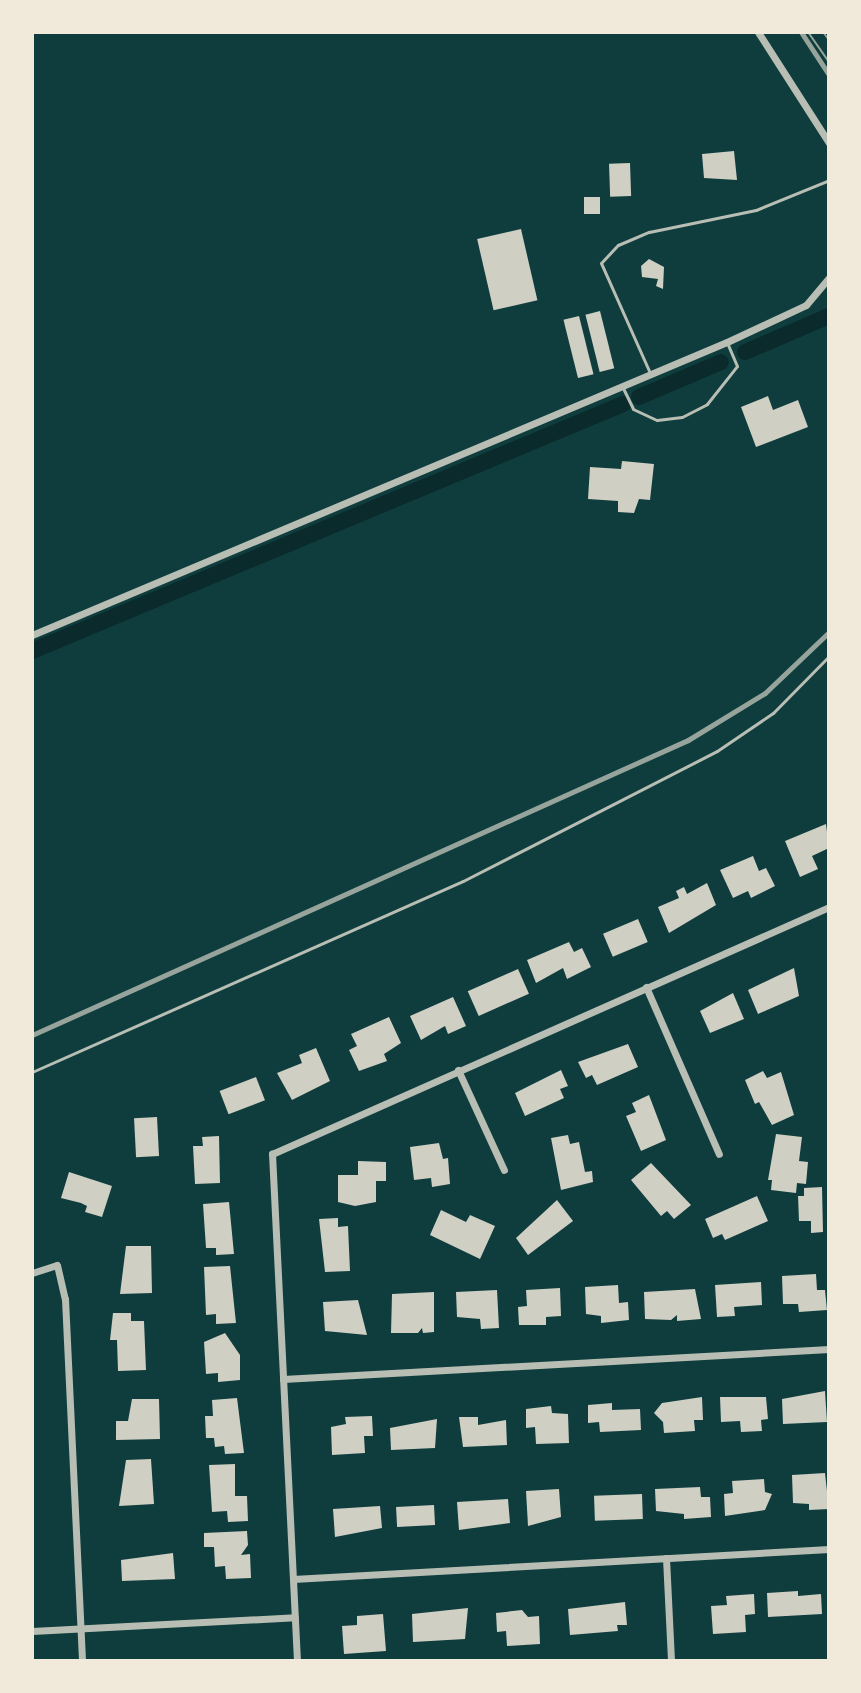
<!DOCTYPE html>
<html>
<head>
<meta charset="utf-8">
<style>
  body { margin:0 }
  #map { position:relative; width:861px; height:1693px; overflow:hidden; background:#0f3d3e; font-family:"Nunito Sans",sans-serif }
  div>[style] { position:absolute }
  .canal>* { height:16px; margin:-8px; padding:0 8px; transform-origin:8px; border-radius:8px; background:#0a2a2b }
  .building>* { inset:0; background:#cfcfc3; transform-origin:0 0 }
  .service>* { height:3px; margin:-1.5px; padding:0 1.5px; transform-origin:1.5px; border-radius:1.5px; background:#b8beb3 }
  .minor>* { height:7px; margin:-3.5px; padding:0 3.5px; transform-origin:3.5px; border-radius:3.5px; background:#b8beb3 }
  .tram>* { height:2px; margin:-1px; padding:0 1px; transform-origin:1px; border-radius:1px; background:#97a49c }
  .rail>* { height:5px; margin:-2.5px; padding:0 2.5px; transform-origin:2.5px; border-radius:2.5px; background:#97a49c }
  span { translate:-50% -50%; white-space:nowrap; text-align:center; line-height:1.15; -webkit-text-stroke:6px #f1e9da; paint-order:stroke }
  .frame { position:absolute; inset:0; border:34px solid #f1e9da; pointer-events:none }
</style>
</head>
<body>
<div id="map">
  <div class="canal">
    <div style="left:745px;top:352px;width:91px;rotate:-23.2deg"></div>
    <div style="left:639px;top:397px;width:89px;rotate:-23.1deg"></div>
    <div style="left:32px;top:651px;width:641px;rotate:-22.68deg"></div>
  </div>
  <div class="building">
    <div style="clip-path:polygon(734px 151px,737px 180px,704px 178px,702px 154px)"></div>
    <div style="left:630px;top:163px;width:33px;height:21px;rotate:88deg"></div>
    <div style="left:584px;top:197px;width:16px;height:17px"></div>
    <div style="left:521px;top:229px;width:73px;height:45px;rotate:77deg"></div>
    <div style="clip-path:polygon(649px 259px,664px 267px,663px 289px,656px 286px,658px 279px,642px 277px,641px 266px)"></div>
    <div style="left:600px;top:311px;width:59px;height:15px;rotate:76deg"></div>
    <div style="left:579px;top:316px;width:60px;height:16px;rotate:76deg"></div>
    <div style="clip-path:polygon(768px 396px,773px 410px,798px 400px,808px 427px,756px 447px,741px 407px)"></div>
    <div style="clip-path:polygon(622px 461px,654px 464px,650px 500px,639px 499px,634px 513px,618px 512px,618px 501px,588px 499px,590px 467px,621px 469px)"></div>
    <div style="clip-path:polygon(826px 824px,829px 848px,812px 856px,818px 869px,800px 877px,785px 841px)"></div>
    <div style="clip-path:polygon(753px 856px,759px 871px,766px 868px,775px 886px,751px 898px,748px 891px,733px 898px,720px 870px)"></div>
    <div style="clip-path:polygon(707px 883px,716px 905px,669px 933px,658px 907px,679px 898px,676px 891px,684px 887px,687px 894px)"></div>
    <div style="left:638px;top:919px;width:25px;height:38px;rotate:67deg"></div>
    <div style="clip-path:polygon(569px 942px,574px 952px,582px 948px,591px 967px,567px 979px,563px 968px,536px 983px,527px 960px)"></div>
    <div style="clip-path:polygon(794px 968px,799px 996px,758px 1014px,748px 990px)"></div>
    <div style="left:518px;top:969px;width:27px;height:55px;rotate:66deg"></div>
    <div style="clip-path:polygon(733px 993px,744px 1019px,710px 1033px,700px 1011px)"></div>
    <div style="clip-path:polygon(453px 997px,466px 1026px,448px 1034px,445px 1026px,421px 1040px,410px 1016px)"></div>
    <div style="clip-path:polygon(389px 1017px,401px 1043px,384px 1054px,387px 1061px,359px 1071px,349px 1050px,357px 1046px,351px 1034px)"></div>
    <div style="clip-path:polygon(628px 1044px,638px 1067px,597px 1085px,592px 1075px,586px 1078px,578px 1062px)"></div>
    <div style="clip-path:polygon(316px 1048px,330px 1081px,292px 1100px,277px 1073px,302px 1063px,299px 1055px)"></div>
    <div style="clip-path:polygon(561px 1070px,568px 1086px,560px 1089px,564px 1098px,525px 1116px,515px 1093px)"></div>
    <div style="clip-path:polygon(763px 1071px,767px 1078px,781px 1072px,794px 1115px,772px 1125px,759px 1102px,755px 1104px,745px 1080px)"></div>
    <div style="left:256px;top:1077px;width:25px;height:39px;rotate:69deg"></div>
    <div style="clip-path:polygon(649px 1095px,666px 1140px,641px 1151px,626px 1116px,636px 1112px,632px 1103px)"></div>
    <div style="left:157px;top:1117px;width:39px;height:23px;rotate:87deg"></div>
    <div style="clip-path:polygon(776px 1134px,802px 1137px,799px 1161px,808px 1162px,806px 1184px,797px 1183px,796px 1193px,771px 1190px,772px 1180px,768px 1180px)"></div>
    <div style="clip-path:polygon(568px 1135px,570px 1144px,579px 1142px,585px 1172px,592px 1171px,593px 1182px,561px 1190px,551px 1138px)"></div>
    <div style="clip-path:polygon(219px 1136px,220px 1183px,195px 1184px,193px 1146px,203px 1146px,202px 1137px)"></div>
    <div style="clip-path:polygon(439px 1143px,443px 1159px,448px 1158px,450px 1184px,432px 1187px,431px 1178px,414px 1180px,410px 1147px)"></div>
    <div style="clip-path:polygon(358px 1161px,386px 1162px,386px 1181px,376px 1181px,376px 1202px,355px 1206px,338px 1202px,338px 1175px,358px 1175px)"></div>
    <div style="clip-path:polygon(651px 1163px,691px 1205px,674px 1219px,667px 1211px,661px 1216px,631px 1180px)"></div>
    <div style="clip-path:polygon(69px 1172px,112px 1186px,102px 1217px,85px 1212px,87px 1206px,81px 1203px,61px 1198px)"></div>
    <div style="clip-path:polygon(822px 1187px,823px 1232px,811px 1233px,811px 1221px,799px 1221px,798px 1196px,804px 1196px,804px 1188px)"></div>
    <div style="clip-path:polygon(757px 1196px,768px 1221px,725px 1240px,722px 1234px,713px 1238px,705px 1219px)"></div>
    <div style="clip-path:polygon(557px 1200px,573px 1221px,528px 1255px,516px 1238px)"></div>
    <div style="clip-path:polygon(229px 1202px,234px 1254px,216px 1255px,216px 1248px,206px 1248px,203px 1204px)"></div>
    <div style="clip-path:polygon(441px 1210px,466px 1222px,470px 1215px,495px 1226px,480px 1259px,430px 1235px)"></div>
    <div style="clip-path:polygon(338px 1218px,338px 1227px,348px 1226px,350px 1271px,325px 1272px,319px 1219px)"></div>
    <div style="clip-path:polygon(126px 1246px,151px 1246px,152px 1293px,120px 1294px)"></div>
    <div style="clip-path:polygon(230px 1266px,236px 1323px,216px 1324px,216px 1314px,206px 1315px,204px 1267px)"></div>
    <div style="clip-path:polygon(816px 1274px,817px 1290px,825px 1290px,827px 1310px,799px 1312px,798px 1304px,783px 1304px,782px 1276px)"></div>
    <div style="clip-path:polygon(761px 1282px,762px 1305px,734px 1307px,735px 1316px,717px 1317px,715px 1285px)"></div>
    <div style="clip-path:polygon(618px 1285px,619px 1303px,628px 1302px,629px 1320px,601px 1323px,601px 1316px,586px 1314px,585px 1287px)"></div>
    <div style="clip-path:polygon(560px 1288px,561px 1316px,546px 1317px,546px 1325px,519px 1325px,518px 1307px,527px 1306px,526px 1290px)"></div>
    <div style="clip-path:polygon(695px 1289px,701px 1319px,677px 1321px,677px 1315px,671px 1320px,645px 1319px,644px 1292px)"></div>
    <div style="clip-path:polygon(497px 1290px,499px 1328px,481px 1329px,480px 1319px,457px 1317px,456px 1292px)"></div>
    <div style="clip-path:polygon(434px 1292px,434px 1332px,423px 1333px,422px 1328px,418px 1333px,391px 1333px,392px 1294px)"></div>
    <div style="clip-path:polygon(358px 1300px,367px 1335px,325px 1331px,323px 1302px)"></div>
    <div style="clip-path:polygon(113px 1313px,131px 1313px,131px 1321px,144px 1321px,146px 1370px,118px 1371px,117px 1340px,110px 1340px)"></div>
    <div style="clip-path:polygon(225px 1333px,240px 1355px,240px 1380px,218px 1382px,218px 1373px,206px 1374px,204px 1342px)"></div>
    <div style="clip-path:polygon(825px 1391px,827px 1422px,783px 1424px,782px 1399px)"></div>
    <div style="clip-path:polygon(702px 1397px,703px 1420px,694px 1420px,695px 1431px,664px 1433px,663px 1422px,654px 1413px,662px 1403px)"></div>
    <div style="clip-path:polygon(720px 1397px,766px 1397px,768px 1419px,761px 1420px,762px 1431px,741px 1432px,740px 1421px,721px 1422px)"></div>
    <div style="clip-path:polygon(237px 1398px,244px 1453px,225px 1454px,224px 1446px,215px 1447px,214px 1438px,206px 1438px,205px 1416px,213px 1416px,212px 1400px)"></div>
    <div style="clip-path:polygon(132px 1399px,159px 1399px,160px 1439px,116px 1440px,116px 1421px,128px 1421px)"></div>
    <div style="clip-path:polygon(612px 1403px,612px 1410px,640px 1409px,641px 1430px,600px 1432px,599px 1422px,588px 1423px,588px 1405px)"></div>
    <div style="clip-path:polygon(551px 1406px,552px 1413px,568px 1414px,569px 1443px,536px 1444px,535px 1427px,526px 1428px,526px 1409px)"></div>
    <div style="clip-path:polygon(372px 1416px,373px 1436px,364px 1436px,365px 1453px,332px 1455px,331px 1427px,346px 1424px,345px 1417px)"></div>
    <div style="clip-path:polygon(459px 1417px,478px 1417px,478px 1425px,506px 1420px,507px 1445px,463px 1447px)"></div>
    <div style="clip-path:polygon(437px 1419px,435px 1448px,391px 1450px,390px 1428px)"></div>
    <div style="clip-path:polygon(151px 1459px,154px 1504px,119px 1506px,126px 1460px)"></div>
    <div style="clip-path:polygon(235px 1464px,235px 1496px,247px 1496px,248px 1521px,228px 1522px,227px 1511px,212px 1512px,209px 1465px)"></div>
    <div style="clip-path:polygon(825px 1473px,829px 1509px,809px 1510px,809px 1504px,793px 1503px,792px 1475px)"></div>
    <div style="clip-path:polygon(764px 1479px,765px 1492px,772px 1494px,765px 1510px,725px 1516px,724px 1494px,733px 1493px,732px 1481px)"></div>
    <div style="clip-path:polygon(700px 1487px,701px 1497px,710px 1497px,711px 1517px,684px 1519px,684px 1514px,656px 1511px,655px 1489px)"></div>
    <div style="clip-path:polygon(559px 1489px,561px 1517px,528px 1526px,526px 1491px)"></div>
    <div style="left:642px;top:1494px;width:25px;height:48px;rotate:88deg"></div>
    <div style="clip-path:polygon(508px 1499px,510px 1523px,459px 1530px,457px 1502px)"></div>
    <div style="left:434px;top:1505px;width:20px;height:38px;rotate:87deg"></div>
    <div style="clip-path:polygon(380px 1506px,382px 1528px,335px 1537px,333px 1509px)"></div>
    <div style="clip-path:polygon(247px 1531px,248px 1545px,241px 1555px,250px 1554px,251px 1578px,226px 1579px,225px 1566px,215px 1567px,214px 1547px,204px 1547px,204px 1533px)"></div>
    <div style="clip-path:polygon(173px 1553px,175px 1579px,122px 1581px,121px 1560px)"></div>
    <div style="clip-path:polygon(798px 1591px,798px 1596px,821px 1594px,822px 1614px,768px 1617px,767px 1593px)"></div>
    <div style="clip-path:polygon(754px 1594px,755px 1614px,745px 1615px,746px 1632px,713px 1634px,711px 1606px,727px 1605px,726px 1596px)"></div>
    <div style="clip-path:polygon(625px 1602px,627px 1625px,617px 1625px,618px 1631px,570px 1635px,568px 1609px)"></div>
    <div style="clip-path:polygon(468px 1608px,465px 1639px,413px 1642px,412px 1614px)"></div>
    <div style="clip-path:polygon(522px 1610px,528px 1617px,539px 1616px,540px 1644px,507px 1646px,506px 1631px,497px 1632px,496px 1613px)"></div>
    <div style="clip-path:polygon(383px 1614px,386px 1651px,344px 1654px,342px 1626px,357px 1625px,357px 1616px)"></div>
  </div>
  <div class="service">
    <div style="left:650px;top:373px;width:120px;rotate:-114deg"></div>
    <div style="left:601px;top:263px;width:25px;rotate:-47deg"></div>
    <div style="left:618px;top:245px;width:34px;rotate:-23deg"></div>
    <div style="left:649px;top:232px;width:109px;rotate:-11.6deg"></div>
    <div style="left:756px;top:210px;width:79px;rotate:-22.3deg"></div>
    <div style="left:622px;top:386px;width:25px;rotate:64deg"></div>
    <div style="left:633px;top:409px;width:26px;rotate:25deg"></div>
    <div style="left:657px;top:420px;width:25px;rotate:-7deg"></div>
    <div style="left:682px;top:417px;width:28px;rotate:-27deg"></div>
    <div style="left:707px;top:404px;width:48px;rotate:-51.7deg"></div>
    <div style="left:737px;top:366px;width:26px;rotate:-113deg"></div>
    <div style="left:32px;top:1072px;width:471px;rotate:-23.9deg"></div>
    <div style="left:463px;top:881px;width:285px;rotate:-27.1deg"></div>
    <div style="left:717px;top:751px;width:68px;rotate:-34.2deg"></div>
    <div style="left:773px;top:713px;width:80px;rotate:-45.5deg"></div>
  </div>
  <div class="minor">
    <div style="left:758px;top:32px;width:132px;rotate:57.4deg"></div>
    <div style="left:32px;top:635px;width:754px;rotate:-22.86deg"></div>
    <div style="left:727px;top:342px;width:87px;rotate:-25.1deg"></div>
    <div style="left:806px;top:305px;width:35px;rotate:-50deg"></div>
    <div style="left:646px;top:987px;width:182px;rotate:66.4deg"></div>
    <div style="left:458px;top:1070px;width:110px;rotate:65.3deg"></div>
    <div style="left:32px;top:1273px;width:26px;rotate:-18deg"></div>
    <div style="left:57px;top:1265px;width:35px;rotate:77deg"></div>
    <div style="left:65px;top:1299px;width:362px;rotate:87.3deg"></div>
    <div style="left:283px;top:1379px;width:547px;rotate:-3.14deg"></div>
    <div style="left:666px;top:1558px;width:103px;rotate:87.2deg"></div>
    <div style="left:293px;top:1579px;width:537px;rotate:-3.2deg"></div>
    <div style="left:32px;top:1631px;width:263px;rotate:-3deg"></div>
    <div style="left:297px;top:1661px;width:508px;rotate:-92.82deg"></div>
    <div style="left:272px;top:1154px;width:609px;rotate:-23.91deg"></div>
  </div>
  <div class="tram">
    <div style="left:808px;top:32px;width:37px;rotate:55deg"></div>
    <div style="left:823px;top:32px;width:10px;rotate:53deg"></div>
  </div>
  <div class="rail">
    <div style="left:801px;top:32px;width:51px;rotate:56.9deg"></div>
    <div style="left:32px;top:1035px;width:719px;rotate:-24.21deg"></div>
    <div style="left:688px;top:740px;width:90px;rotate:-31.4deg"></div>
    <div style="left:765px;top:693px;width:88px;rotate:-43.6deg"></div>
  </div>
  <div class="frame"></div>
</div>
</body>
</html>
